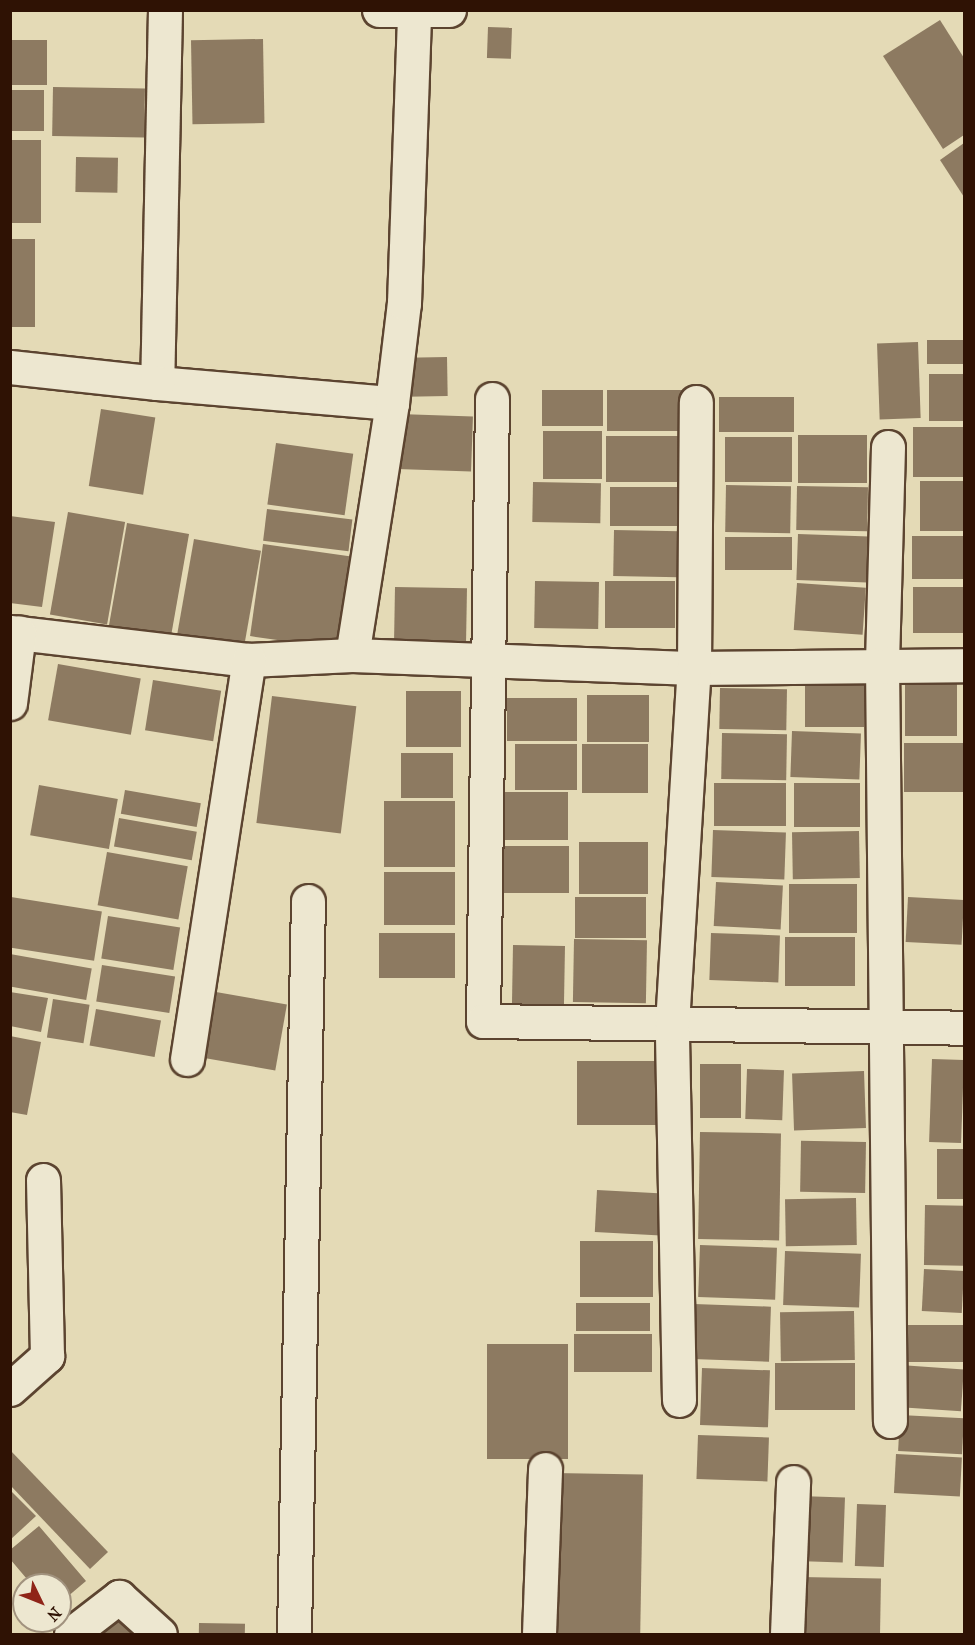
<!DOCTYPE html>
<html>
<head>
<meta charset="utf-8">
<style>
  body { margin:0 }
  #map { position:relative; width:975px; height:1645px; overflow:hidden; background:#e4dab6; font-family:"IM FELL French Canon",serif }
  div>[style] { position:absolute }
  .building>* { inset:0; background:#8d7a61; transform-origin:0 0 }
  .roads { filter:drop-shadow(2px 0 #5c4430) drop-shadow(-2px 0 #5c4430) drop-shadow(0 2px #5c4430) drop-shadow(0 -2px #5c4430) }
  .minor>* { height:33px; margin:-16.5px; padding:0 16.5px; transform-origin:16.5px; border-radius:16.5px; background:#ede7d0 }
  span { translate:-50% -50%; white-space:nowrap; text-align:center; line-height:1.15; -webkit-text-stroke:6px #ede7d0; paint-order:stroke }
  .frame { position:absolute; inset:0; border:12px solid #2f1204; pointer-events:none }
  .north { position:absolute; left:12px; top:1573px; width:60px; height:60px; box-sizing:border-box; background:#ede7d0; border:2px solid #a1927e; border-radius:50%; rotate:133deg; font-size:16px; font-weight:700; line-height:24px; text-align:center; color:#2f1204 }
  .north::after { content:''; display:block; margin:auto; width:21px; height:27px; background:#8f2418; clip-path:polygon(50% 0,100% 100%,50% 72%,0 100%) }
</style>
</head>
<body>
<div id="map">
  <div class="building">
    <div style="clip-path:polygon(940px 20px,964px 58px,964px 135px,943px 149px,883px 56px)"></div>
    <div style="left:488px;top:27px;width:24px;height:31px;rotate:2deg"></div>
    <div style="left:263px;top:39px;width:84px;height:72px;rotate:89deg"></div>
    <div style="left:47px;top:40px;width:45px;height:37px;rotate:90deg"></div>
    <div style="left:53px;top:87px;width:92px;height:49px;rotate:1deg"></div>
    <div style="left:10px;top:90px;width:34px;height:41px"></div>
    <div style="left:10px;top:140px;width:31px;height:83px"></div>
    <div style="clip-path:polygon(964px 143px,964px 197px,940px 160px)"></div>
    <div style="left:76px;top:157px;width:42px;height:35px;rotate:1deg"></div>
    <div style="left:10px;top:239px;width:25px;height:88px"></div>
    <div style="left:964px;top:340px;width:24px;height:37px;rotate:90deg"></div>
    <div style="left:918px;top:342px;width:76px;height:41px;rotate:88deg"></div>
    <div style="left:447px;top:357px;width:39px;height:41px;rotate:89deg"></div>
    <div style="left:929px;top:374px;width:35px;height:47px"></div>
    <div style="left:542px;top:390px;width:61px;height:36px"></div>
    <div style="left:607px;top:390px;width:75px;height:41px"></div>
    <div style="left:719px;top:397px;width:75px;height:35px"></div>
    <div style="left:101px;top:409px;width:55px;height:78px;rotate:9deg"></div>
    <div style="left:399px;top:414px;width:74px;height:55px;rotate:2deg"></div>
    <div style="left:913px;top:427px;width:51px;height:50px"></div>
    <div style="left:543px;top:431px;width:59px;height:48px"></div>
    <div style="left:867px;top:435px;width:48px;height:69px;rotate:90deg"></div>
    <div style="left:679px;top:436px;width:46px;height:73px;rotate:90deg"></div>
    <div style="left:792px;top:437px;width:45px;height:67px;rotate:90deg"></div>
    <div style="left:276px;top:443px;width:78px;height:62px;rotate:8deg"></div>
    <div style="left:920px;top:481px;width:44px;height:50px"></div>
    <div style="left:533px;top:482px;width:68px;height:40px;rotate:1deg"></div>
    <div style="left:726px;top:485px;width:65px;height:47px;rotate:1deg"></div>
    <div style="left:797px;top:486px;width:71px;height:44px;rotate:1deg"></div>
    <div style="left:610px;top:487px;width:71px;height:39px"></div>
    <div style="left:267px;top:509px;width:86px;height:32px;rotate:7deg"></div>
    <div style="left:68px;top:512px;width:58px;height:104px;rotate:10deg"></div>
    <div style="clip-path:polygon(10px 516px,55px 522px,42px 607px,10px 603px)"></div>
    <div style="left:127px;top:523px;width:63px;height:104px;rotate:10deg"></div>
    <div style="left:614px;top:530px;width:65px;height:46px;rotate:1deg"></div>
    <div style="left:798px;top:534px;width:71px;height:46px;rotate:2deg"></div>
    <div style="left:964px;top:536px;width:43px;height:52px;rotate:90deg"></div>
    <div style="left:725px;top:537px;width:67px;height:33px"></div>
    <div style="left:194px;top:539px;width:68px;height:100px;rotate:10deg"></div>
    <div style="left:263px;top:544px;width:89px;height:93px;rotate:8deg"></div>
    <div style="left:535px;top:581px;width:64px;height:47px;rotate:1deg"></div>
    <div style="left:605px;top:581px;width:70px;height:47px"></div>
    <div style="left:797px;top:583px;width:69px;height:47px;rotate:4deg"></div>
    <div style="left:395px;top:587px;width:72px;height:54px;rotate:1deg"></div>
    <div style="left:964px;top:587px;width:46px;height:51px;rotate:90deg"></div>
    <div style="left:58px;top:664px;width:84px;height:57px;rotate:10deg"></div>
    <div style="left:153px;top:680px;width:69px;height:51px;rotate:9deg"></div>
    <div style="left:805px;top:680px;width:59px;height:47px"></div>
    <div style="left:957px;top:684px;width:52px;height:52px;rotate:90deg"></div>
    <div style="left:720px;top:688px;width:67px;height:41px;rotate:1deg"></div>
    <div style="left:406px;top:691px;width:55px;height:56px"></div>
    <div style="left:587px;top:695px;width:62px;height:47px"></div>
    <div style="left:272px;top:696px;width:85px;height:128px;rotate:7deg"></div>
    <div style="left:507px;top:698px;width:70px;height:43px"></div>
    <div style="left:792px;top:731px;width:69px;height:46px;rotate:2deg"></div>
    <div style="left:722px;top:733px;width:65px;height:46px;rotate:1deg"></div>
    <div style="left:964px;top:743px;width:49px;height:60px;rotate:90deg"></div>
    <div style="left:515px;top:744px;width:62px;height:46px"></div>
    <div style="left:582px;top:744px;width:66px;height:49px"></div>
    <div style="left:401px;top:753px;width:52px;height:45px"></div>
    <div style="left:714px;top:783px;width:72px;height:43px"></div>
    <div style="left:860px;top:783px;width:44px;height:66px;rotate:90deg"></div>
    <div style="left:39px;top:785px;width:80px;height:51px;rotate:10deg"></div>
    <div style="left:125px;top:790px;width:77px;height:24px;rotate:10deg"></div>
    <div style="left:504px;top:792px;width:64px;height:48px"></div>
    <div style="left:384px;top:801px;width:71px;height:66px"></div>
    <div style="left:119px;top:818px;width:79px;height:29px;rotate:10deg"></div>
    <div style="left:713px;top:830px;width:73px;height:47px;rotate:2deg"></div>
    <div style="left:859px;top:831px;width:47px;height:67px;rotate:89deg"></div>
    <div style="left:579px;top:842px;width:69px;height:52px"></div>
    <div style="left:500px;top:846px;width:69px;height:47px"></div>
    <div style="left:107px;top:852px;width:82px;height:54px;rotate:10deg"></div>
    <div style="left:384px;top:872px;width:71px;height:53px"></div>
    <div style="left:716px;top:882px;width:67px;height:44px;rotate:3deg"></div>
    <div style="left:789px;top:884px;width:68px;height:49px"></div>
    <div style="left:11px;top:897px;width:92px;height:50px;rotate:9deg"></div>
    <div style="left:575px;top:897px;width:71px;height:41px"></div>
    <div style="left:908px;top:897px;width:56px;height:45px;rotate:3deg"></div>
    <div style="left:108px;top:916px;width:73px;height:43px;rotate:9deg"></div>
    <div style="left:379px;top:933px;width:76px;height:45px"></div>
    <div style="left:711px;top:933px;width:69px;height:47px;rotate:2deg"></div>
    <div style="left:785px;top:937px;width:70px;height:49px"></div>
    <div style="left:574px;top:939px;width:73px;height:63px;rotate:1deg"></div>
    <div style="left:513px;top:945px;width:52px;height:65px;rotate:1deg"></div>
    <div style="left:10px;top:954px;width:83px;height:32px;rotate:10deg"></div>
    <div style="left:102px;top:965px;width:74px;height:37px;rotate:9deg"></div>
    <div style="clip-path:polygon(10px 992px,48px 998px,41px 1032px,10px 1026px)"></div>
    <div style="left:216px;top:992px;width:72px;height:67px;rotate:10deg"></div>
    <div style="left:53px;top:999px;width:37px;height:39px;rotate:9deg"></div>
    <div style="left:96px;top:1009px;width:66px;height:37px;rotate:10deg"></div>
    <div style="clip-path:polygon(10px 1036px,41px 1042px,27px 1115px,10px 1112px)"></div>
    <div style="left:932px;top:1059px;width:32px;height:83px;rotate:2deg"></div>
    <div style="left:663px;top:1061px;width:64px;height:86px;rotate:90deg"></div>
    <div style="left:741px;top:1064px;width:54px;height:41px;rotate:90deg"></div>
    <div style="left:747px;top:1069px;width:37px;height:50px;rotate:2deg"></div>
    <div style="left:864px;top:1071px;width:57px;height:72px;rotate:88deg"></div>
    <div style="left:700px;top:1132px;width:81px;height:107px;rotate:1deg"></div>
    <div style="left:866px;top:1142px;width:51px;height:65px;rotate:91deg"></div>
    <div style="left:937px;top:1149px;width:27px;height:50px"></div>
    <div style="left:597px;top:1190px;width:66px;height:42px;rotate:3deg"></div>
    <div style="left:856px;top:1198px;width:47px;height:71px;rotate:89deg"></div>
    <div style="left:925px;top:1205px;width:39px;height:60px;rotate:1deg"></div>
    <div style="left:580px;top:1241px;width:73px;height:56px"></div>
    <div style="left:700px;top:1245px;width:77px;height:52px;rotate:2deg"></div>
    <div style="left:785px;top:1251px;width:76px;height:54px;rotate:2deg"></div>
    <div style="left:924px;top:1269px;width:40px;height:42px;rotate:3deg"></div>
    <div style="left:576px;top:1303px;width:74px;height:28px"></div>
    <div style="left:694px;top:1304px;width:77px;height:55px;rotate:2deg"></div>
    <div style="left:854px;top:1311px;width:49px;height:74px;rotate:89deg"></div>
    <div style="left:900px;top:1325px;width:64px;height:37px"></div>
    <div style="left:574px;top:1334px;width:78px;height:38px"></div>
    <div style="left:487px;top:1344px;width:81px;height:115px"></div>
    <div style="left:855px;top:1363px;width:47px;height:80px;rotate:90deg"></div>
    <div style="left:900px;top:1365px;width:64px;height:42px;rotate:4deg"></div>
    <div style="left:702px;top:1368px;width:68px;height:57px;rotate:2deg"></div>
    <div style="left:900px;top:1415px;width:64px;height:36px;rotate:3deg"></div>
    <div style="left:698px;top:1435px;width:71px;height:44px;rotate:2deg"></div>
    <div style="clip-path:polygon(10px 1450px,108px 1552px,90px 1569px,10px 1485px)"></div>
    <div style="left:896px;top:1454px;width:66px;height:39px;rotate:3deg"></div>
    <div style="left:554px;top:1473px;width:89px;height:161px;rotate:1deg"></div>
    <div style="clip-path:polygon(10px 1490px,36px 1516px,10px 1540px)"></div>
    <div style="left:799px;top:1496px;width:46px;height:65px;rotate:2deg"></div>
    <div style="left:857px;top:1504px;width:29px;height:62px;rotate:2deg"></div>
    <div style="clip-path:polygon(39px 1526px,86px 1581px,60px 1603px,60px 1585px,32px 1585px,10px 1559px,10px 1550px)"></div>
    <div style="left:801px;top:1577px;width:80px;height:57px;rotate:1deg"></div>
    <div style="clip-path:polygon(117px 1604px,148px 1634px,88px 1634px)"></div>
    <div style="left:199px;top:1623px;width:46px;height:11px;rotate:1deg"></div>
  </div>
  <div class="roads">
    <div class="minor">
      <div style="left:165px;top:10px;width:373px;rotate:91.2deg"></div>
      <div style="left:157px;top:383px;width:236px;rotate:4.9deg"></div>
      <div style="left:392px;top:403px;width:255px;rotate:99deg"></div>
      <div style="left:379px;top:10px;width:70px"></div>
      <div style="left:10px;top:367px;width:148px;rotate:6.2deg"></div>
      <div style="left:492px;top:399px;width:622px;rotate:90.83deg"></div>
      <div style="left:483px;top:1021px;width:481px;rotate:0.8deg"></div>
      <div style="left:392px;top:403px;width:101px;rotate:-83.2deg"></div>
      <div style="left:404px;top:303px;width:293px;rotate:-88deg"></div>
      <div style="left:888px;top:447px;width:216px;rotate:91.6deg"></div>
      <div style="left:882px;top:663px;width:758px;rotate:89.4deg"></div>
      <div style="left:10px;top:632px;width:241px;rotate:6.7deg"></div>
      <div style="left:249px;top:660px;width:103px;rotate:-2.8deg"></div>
      <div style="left:352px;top:655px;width:342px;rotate:2.2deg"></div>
      <div style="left:694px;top:668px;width:270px;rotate:-0.6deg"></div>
      <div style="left:10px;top:703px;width:71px;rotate:-82.7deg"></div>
      <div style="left:187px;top:1059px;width:404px;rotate:-81.2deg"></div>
      <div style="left:10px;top:1389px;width:50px;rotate:-41.7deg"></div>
      <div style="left:47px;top:1356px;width:176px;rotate:-91.3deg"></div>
      <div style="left:679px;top:1400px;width:376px;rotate:-91.1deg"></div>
      <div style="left:672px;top:1024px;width:357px;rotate:-86.5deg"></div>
      <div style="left:694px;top:668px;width:266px;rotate:-89.6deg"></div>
      <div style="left:71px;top:1634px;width:61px;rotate:-37.6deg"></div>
      <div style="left:119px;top:1597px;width:55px;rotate:42.1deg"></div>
      <div style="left:294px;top:1634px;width:733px;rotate:-88.91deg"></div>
      <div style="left:539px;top:1634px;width:165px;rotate:-87.9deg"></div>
      <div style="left:787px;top:1634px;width:152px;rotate:-87.7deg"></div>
    </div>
  </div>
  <div class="frame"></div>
  <div class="north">N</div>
</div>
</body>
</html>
